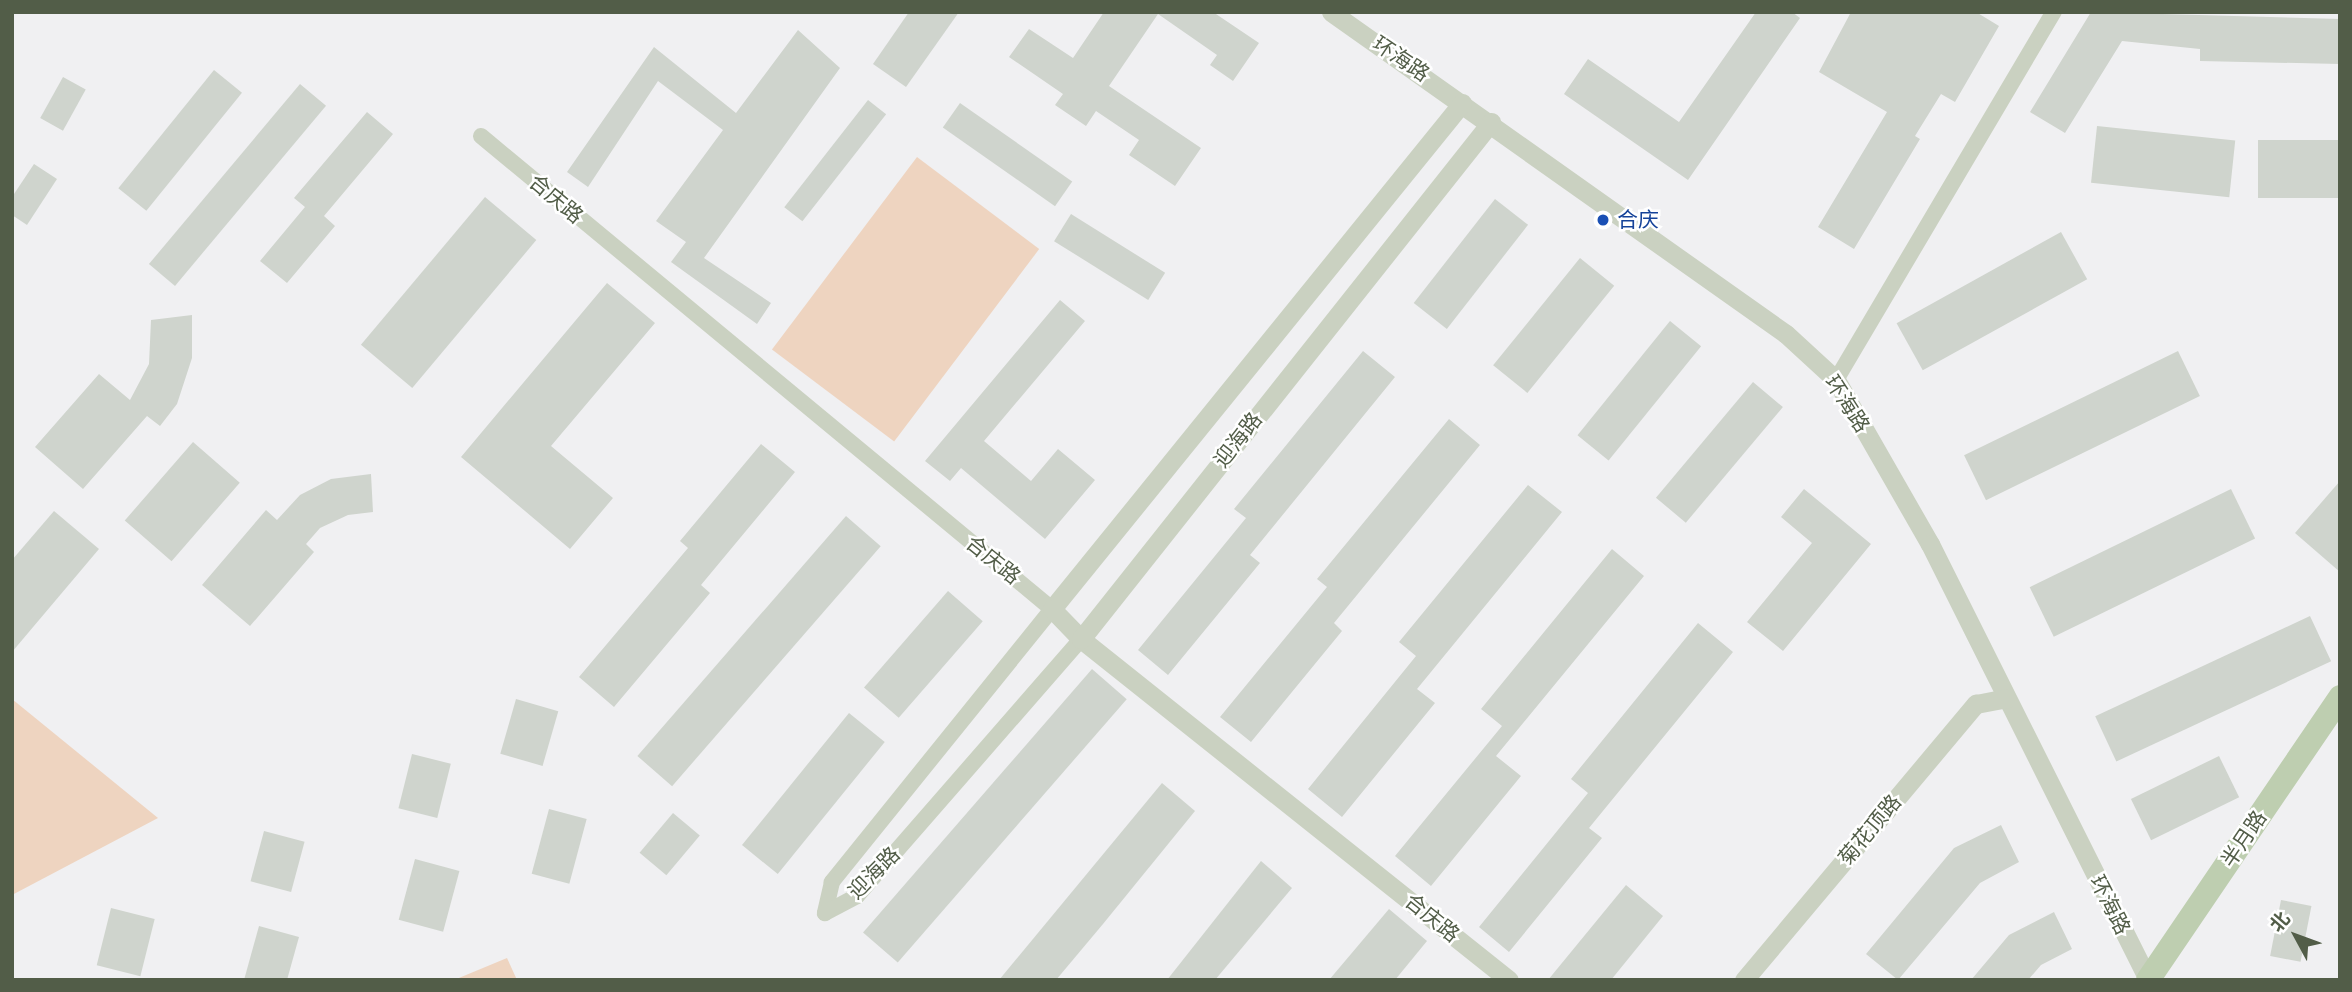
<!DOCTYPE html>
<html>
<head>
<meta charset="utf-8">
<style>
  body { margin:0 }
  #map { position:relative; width:2352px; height:992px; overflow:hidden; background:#f0f0f2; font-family:Helvetica,"Noto Sans SC",sans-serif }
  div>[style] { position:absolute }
  .green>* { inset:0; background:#eed4c0; transform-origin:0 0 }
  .building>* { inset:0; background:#cfd4cd; transform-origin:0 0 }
  .minor>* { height:16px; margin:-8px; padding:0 8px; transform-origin:8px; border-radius:8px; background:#cad1c1 }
  .tertiary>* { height:19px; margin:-9.5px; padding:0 9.5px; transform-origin:9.5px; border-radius:9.5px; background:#cad1c1 }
  .primary>* { height:24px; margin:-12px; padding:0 12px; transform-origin:12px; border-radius:12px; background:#beceb0 }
  .dots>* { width:19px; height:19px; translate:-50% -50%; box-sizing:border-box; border:4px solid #fff; border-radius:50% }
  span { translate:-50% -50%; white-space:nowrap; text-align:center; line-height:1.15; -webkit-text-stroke:5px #fff; paint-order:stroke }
  .street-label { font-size:21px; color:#525d48 }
  .transit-label { font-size:21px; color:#164399 }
  .left { translate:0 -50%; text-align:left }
  .frame { position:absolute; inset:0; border:14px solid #525d48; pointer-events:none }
  .north { position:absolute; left:2261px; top:901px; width:70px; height:70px; -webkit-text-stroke:5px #fff; paint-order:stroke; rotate:311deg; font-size:19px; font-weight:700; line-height:28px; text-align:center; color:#525d48 }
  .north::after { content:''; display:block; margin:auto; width:24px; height:32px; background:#525d48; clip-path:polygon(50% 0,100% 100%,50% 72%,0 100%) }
</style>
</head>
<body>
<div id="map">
  <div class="green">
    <div style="left:917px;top:157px;width:153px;height:241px;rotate:37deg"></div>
    <div style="clip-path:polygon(12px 699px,158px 818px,12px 895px)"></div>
    <div style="clip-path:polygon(507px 958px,517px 980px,454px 980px)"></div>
  </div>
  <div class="building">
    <div style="clip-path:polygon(909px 12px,959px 12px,906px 87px,873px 64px)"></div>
    <div style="clip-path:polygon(1104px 12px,1213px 12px,1259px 43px,1233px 81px,1210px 65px,1217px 55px,1158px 14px,1109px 86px,1201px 148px,1175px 186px,1129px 155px,1139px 140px,1096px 111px,1086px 126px,1055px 105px,1063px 94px,1009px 57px,1029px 29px,1073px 58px)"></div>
    <div style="clip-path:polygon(1756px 12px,1792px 12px,1800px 18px,1688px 180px,1564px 94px,1588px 59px,1679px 122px)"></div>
    <div style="clip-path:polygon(1851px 12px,1976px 12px,1999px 26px,1955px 102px,1941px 94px,1915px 136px,1920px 139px,1854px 249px,1818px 227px,1887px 112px,1819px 72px)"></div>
    <div style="clip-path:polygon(2091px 12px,2340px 19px,2340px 64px,2200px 61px,2200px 49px,2122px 41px,2065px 133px,2030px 112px)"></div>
    <div style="clip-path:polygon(798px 30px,840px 68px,704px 258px,771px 303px,757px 324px,671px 262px,686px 242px,656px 221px,723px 130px,658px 81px,588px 187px,567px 172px,654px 47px,736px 113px)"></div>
    <div style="left:214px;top:70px;width:36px;height:152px;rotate:39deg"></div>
    <div style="left:63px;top:77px;width:26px;height:47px;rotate:29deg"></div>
    <div style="left:300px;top:84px;width:34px;height:235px;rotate:40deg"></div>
    <div style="left:868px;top:100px;width:23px;height:136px;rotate:38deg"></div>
    <div style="left:960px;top:103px;width:137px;height:30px;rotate:35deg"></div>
    <div style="clip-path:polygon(367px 112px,393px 134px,324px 216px,335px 226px,287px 283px,260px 261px,305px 207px,294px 198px)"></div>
    <div style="left:2097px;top:126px;width:139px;height:57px;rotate:6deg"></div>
    <div style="left:2340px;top:140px;width:58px;height:82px;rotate:90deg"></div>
    <div style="clip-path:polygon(34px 164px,57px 179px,27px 225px,12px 215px,12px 197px)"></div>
    <div style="left:485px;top:197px;width:67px;height:193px;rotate:40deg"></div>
    <div style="left:1495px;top:199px;width:42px;height:132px;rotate:38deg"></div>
    <div style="left:1071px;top:214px;width:111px;height:32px;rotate:32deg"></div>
    <div style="left:2061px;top:232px;width:54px;height:188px;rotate:61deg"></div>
    <div style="left:1580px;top:258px;width:44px;height:138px;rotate:39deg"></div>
    <div style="clip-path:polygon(607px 283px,655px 323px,551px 446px,613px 498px,570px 549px,461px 457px)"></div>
    <div style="clip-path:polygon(1060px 300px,1085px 321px,984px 441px,1031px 481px,1058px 449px,1095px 480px,1045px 539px,961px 468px,950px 481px,925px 461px)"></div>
    <div style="clip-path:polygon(192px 315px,192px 358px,177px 404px,160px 426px,147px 416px,83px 489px,35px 447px,99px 374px,130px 400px,149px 364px,151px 320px)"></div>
    <div style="left:1670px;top:321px;width:40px;height:147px;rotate:39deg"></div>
    <div style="clip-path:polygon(1363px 351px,1395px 377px,1250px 555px,1260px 563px,1168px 675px,1138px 650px,1246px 518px,1234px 509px)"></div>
    <div style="left:2178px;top:351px;width:50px;height:238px;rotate:64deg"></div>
    <div style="left:1753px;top:382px;width:39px;height:151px;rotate:40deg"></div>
    <div style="clip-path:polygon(1449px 419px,1480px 445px,1334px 623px,1342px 631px,1251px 742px,1220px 717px,1327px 587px,1317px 579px)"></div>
    <div style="left:193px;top:442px;width:62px;height:104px;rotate:41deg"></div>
    <div style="clip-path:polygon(761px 444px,795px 472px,701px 585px,710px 593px,614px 707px,579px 677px,688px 548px,680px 541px)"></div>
    <div style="clip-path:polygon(371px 474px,373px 512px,348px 515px,320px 528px,306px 544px,314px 552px,250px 626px,202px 585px,266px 510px,277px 520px,300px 495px,331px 479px)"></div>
    <div style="clip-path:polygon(2340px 481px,2340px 572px,2295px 533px)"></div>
    <div style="clip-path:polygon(1528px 485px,1562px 512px,1417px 689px,1435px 703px,1342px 817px,1308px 789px,1416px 656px,1399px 642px)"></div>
    <div style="clip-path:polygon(1804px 489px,1871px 544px,1783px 651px,1747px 622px,1812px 543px,1781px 517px)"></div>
    <div style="left:2231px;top:489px;width:55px;height:224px;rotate:64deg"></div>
    <div style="clip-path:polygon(54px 511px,99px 549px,12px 652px,12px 560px)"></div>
    <div style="left:846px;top:516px;width:46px;height:318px;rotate:41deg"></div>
    <div style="clip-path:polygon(1612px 549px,1644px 576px,1496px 756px,1521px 776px,1431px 886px,1395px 856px,1502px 726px,1481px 709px)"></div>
    <div style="left:948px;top:591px;width:46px;height:128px;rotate:41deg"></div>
    <div style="left:2310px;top:616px;width:50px;height:237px;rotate:65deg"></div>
    <div style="clip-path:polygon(1698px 623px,1733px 652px,1589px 828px,1602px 838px,1509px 952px,1479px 927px,1588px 793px,1571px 779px)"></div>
    <div style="left:1092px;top:669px;width:46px;height:349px;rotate:41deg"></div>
    <div style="left:516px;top:699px;width:44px;height:57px;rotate:16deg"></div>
    <div style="left:849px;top:713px;width:46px;height:170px;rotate:39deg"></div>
    <div style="left:412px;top:754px;width:40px;height:56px;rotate:14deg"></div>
    <div style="left:2219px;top:756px;width:46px;height:98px;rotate:64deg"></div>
    <div style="clip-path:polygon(1162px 783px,1195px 811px,1103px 924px,1056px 980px,999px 980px)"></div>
    <div style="left:549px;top:809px;width:39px;height:67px;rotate:15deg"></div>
    <div style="left:673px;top:813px;width:35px;height:52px;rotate:40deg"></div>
    <div style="clip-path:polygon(2001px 825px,2019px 862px,1980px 883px,1898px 980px,1866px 954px,1954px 848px)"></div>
    <div style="left:264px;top:831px;width:42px;height:52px;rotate:15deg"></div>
    <div style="left:415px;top:859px;width:46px;height:63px;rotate:15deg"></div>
    <div style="clip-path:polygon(1261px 861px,1292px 888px,1215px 980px,1167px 980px)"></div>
    <div style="clip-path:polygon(1626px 885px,1663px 916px,1611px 980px,1548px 980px)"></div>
    <div style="left:2281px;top:900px;width:31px;height:57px;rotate:11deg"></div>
    <div style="left:111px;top:908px;width:45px;height:59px;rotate:14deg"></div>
    <div style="clip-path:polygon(1389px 909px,1427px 941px,1395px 980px,1329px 980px)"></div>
    <div style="clip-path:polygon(2054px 912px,2072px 949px,2041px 965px,2028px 980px,1971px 980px,2009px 935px)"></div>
    <div style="clip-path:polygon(259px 926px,299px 937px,287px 980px,244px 980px)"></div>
  </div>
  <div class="minor">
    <div style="left:481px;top:136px;width:741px;rotate:39.64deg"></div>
    <div style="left:1052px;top:609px;width:351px;rotate:128.9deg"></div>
    <div style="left:832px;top:882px;width:32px;rotate:103deg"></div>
    <div style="left:1836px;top:380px;width:428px;rotate:-59.4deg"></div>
    <div style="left:825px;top:913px;width:36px;rotate:-28deg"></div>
    <div style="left:857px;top:896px;width:341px;rotate:-48.9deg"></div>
  </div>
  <div class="tertiary">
    <div style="left:1331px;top:12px;width:557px;rotate:35.29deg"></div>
    <div style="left:1786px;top:334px;width:68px;rotate:42.6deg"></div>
    <div style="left:1836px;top:380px;width:189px;rotate:60.2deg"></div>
    <div style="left:1930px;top:544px;width:487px;rotate:63.4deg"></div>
    <div style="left:1462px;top:103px;width:651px;rotate:129.02deg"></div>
    <div style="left:1052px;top:609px;width:42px;rotate:46deg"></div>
    <div style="left:1081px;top:639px;width:547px;rotate:38.55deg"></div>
    <div style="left:1081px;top:639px;width:660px;rotate:-51.58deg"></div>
    <div style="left:1744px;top:980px;width:361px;rotate:-50deg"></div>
    <div style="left:1976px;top:704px;width:31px;rotate:-11deg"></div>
  </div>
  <div class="primary">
    <div style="left:2148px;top:980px;width:342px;rotate:-55.8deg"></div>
  </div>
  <div class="dots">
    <div style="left:1603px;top:220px;background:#1a4fb4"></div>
  </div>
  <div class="street-label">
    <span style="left:1401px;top:59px;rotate:34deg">环海路</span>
    <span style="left:556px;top:199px;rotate:40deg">合庆路</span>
    <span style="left:1847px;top:404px;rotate:57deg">环海路</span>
    <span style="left:1238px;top:440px;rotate:-52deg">迎海路</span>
    <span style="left:993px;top:560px;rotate:39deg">合庆路</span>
    <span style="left:1870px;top:830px;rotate:-50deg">菊花顶路</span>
    <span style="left:2244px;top:839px;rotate:-56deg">半月路</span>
    <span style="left:874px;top:873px;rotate:-45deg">迎海路</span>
    <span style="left:2110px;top:905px;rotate:63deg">环海路</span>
    <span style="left:1432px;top:918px;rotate:39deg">合庆路</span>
  </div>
  <div class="transit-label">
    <span class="left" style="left:1617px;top:220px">合庆</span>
  </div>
  <div class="frame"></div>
  <div class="north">北</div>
</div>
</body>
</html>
